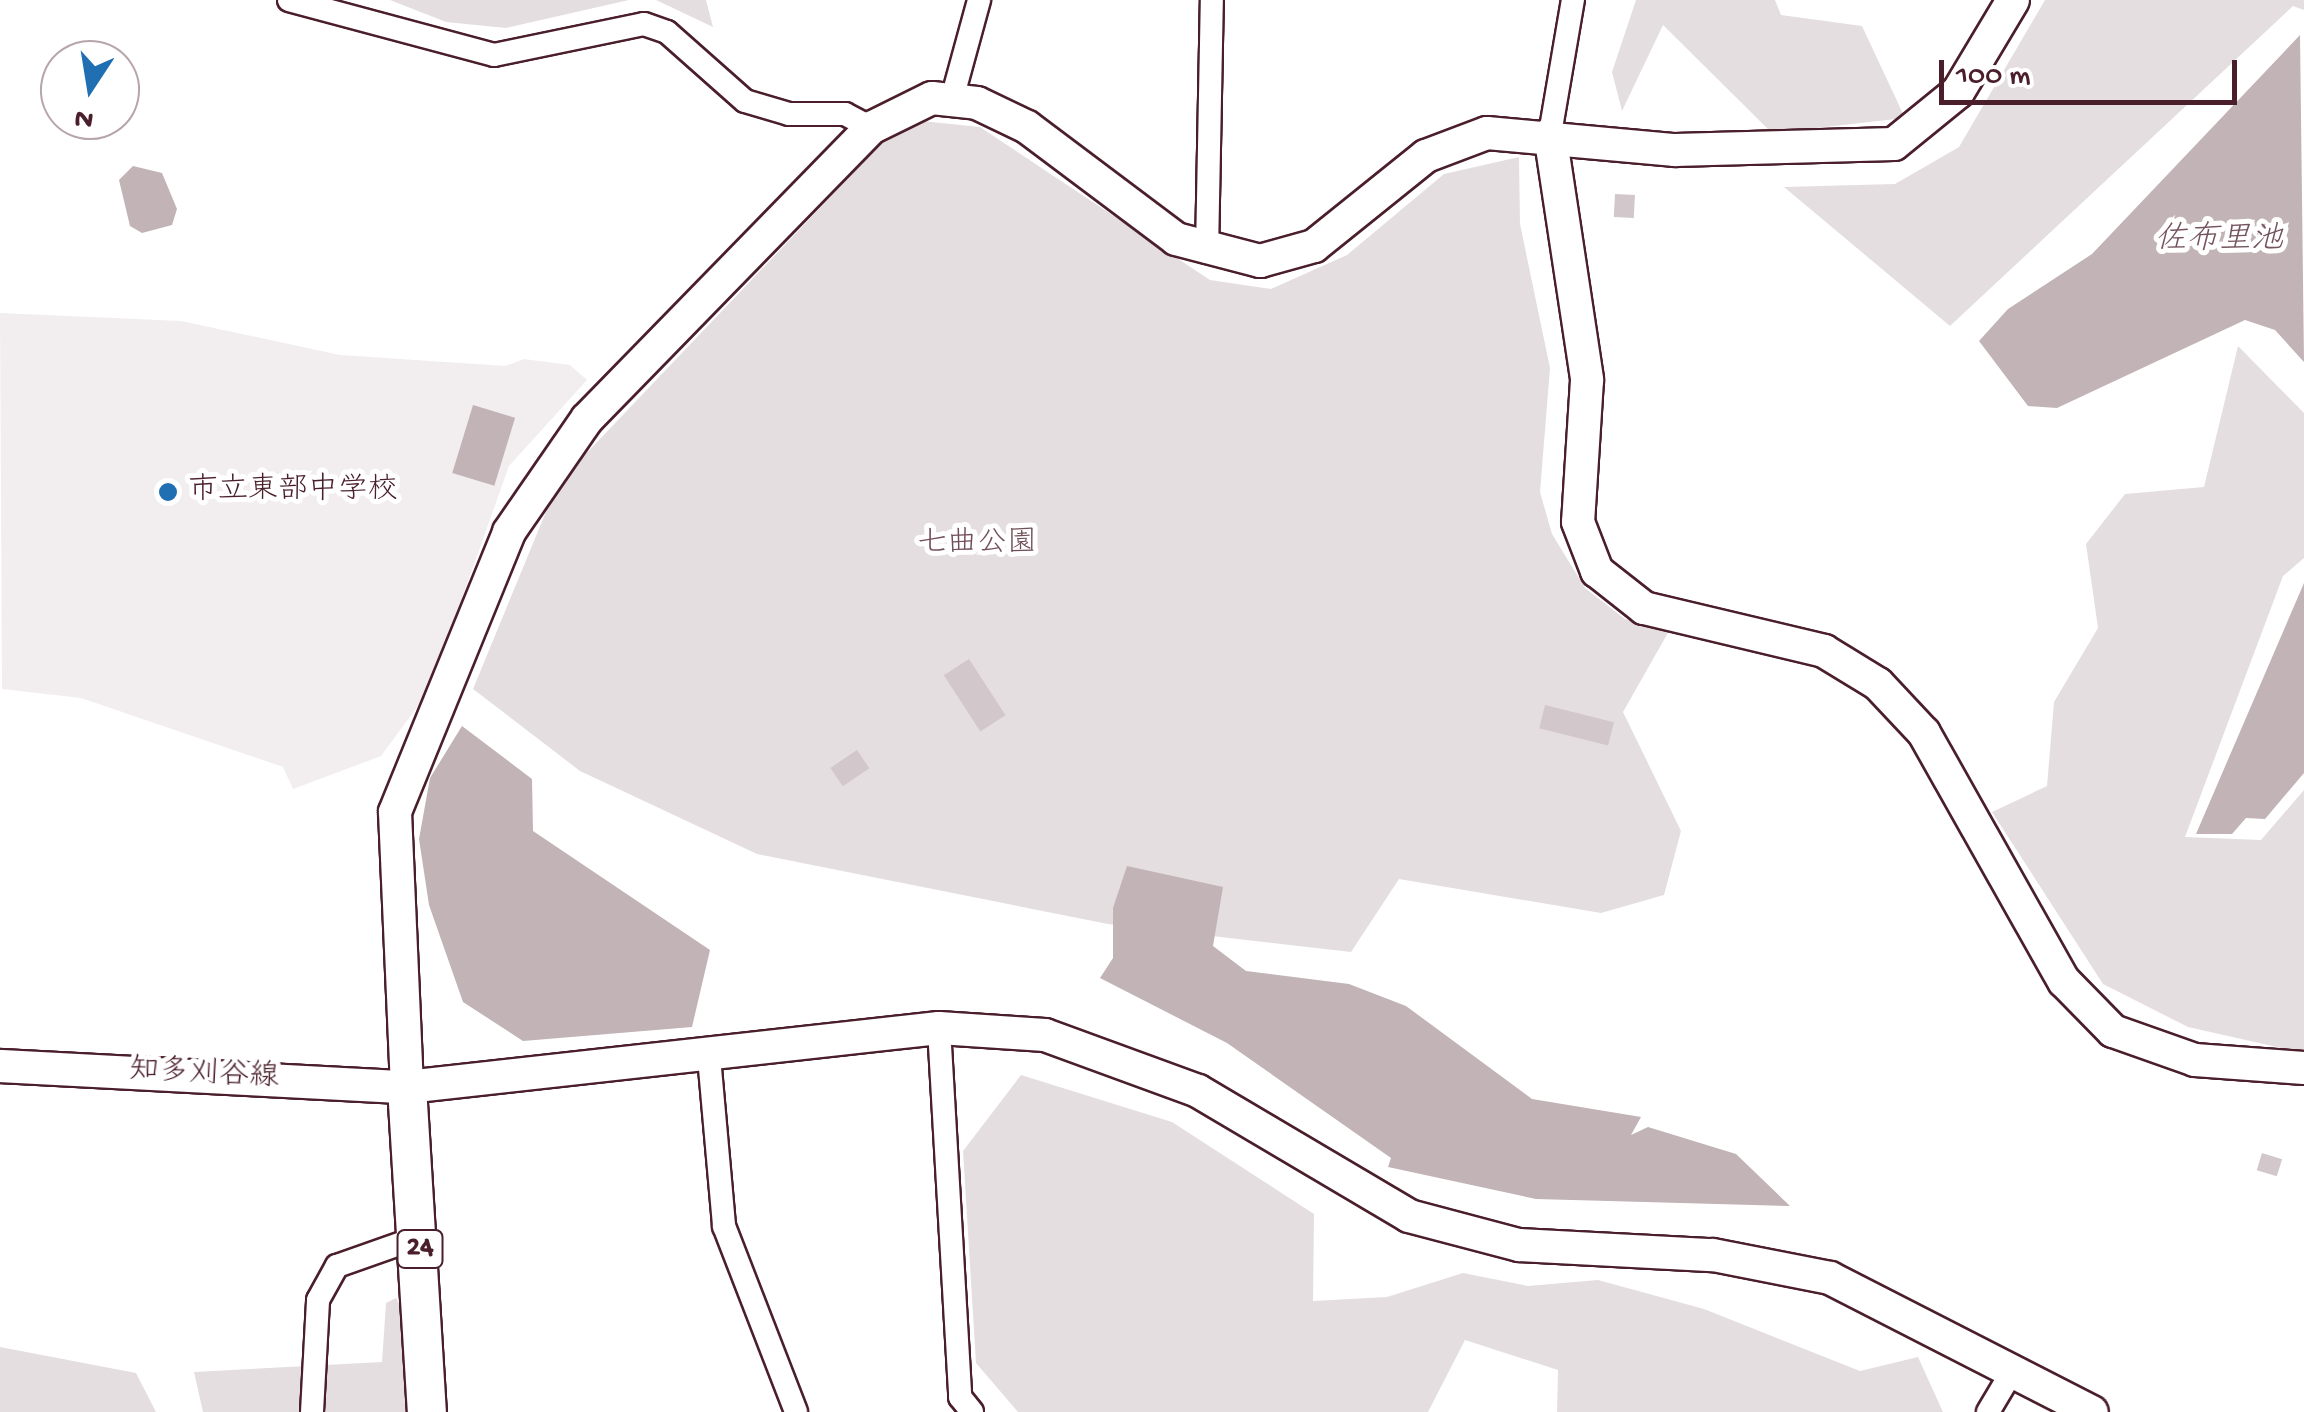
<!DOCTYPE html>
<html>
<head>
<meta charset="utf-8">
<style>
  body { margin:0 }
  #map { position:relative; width:2304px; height:1412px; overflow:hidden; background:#fff; font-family:"Gochi Hand","Klee One",sans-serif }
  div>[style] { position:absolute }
  .built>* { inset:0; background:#f2eeef }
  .green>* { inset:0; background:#e5dee0 }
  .water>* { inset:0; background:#c1b3b6; transform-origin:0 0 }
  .building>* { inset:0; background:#d2c7cb; transform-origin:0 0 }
  .roads { filter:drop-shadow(2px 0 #4a1f2b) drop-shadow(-2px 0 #4a1f2b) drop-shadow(0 2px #4a1f2b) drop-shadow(0 -2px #4a1f2b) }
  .street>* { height:22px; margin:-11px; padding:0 11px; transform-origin:11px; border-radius:11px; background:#fff }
  .secondary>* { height:32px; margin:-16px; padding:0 16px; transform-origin:16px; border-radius:16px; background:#fff }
  .primary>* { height:38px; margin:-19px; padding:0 19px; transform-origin:19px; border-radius:19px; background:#fff }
  .dots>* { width:28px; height:28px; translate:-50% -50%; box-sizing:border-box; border:5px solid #fff; border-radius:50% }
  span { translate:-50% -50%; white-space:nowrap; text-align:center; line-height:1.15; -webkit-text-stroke:10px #fff; paint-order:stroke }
  .shield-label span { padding:2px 8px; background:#fff; border:2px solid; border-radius:8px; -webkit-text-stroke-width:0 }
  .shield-label { font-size:28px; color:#4a1f2b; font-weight:700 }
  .poi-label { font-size:30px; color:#4a1f2b }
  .left { translate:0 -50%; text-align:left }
  .park-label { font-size:30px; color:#714f58 }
  .street-label { font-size:30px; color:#4a1f2b }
  .water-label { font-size:32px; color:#74535c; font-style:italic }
  .north { position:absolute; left:40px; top:40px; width:100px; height:100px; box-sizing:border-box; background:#fff; border:2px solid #b7a5aa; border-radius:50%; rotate:192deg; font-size:28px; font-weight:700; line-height:40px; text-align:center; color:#4a1f2b }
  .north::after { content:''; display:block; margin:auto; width:35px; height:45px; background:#1f6fb2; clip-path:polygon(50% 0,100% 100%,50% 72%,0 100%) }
  .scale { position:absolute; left:1939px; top:60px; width:298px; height:45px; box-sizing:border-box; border:5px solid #4a1f2b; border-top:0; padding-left:12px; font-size:30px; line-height:35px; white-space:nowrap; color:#4a1f2b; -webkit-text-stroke:8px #fff; paint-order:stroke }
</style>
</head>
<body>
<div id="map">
  <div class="built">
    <div style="clip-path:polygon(0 313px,181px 321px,340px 355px,505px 366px,524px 359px,570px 365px,587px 380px,509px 466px,429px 691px,381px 756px,293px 789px,283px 767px,81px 698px,2px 689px)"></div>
  </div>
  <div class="green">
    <div style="clip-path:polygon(390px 0,629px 0,506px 28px,446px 22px)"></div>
    <div style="clip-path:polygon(656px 0,706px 0,713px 27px)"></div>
    <div style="clip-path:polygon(1636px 0,1775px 0,1781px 15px,1862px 26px,1905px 118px,1772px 133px,1663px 25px,1622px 111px,1612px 72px)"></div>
    <div style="clip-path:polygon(2045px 0,2304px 0,2304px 10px,2293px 6px,1950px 326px,1784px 187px,1895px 184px,1959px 147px)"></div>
    <div style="clip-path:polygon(922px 121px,980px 127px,1210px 280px,1271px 289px,1347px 255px,1444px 174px,1519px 157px,1520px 224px,1550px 368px,1540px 492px,1552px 534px,1585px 588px,1625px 619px,1669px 631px,1623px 712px,1681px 831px,1664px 895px,1601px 913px,1399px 879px,1351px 952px,1108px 924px,757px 854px,580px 771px,473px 689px,550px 502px,579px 461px,880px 145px)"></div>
    <div style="clip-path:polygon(2238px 346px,2304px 413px,2304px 558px,2283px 576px,2185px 837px,2261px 840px,2304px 790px,2304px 1053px,2188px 1027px,2103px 984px,1992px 812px,2047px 786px,2054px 702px,2098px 628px,2086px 544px,2125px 494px,2204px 487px)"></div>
    <div style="clip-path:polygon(1021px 1075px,1172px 1122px,1314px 1214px,1313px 1301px,1387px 1297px,1463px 1273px,1528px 1286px,1598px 1280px,1704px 1309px,1860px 1371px,1918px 1357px,1943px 1412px,1557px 1412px,1558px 1370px,1465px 1340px,1428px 1412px,1018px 1412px,976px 1363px,963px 1151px)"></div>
    <div style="clip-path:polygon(396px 1298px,407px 1318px,411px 1412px,203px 1412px,194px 1372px,382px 1362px,386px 1303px)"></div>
    <div style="clip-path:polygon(0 1347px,136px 1373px,156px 1412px,0 1412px)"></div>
  </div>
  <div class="water">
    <div style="clip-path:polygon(2300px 35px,2304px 362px,2275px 330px,2245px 320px,2057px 408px,2028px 406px,1979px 341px,2008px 309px,2092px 254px)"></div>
    <div style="clip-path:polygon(133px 166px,162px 173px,177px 209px,172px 225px,142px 233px,130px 226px,119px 180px)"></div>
    <div style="left:473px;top:405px;width:44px;height:71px;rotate:17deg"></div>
    <div style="clip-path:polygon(2304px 583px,2304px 773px,2265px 819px,2246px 818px,2232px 834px,2196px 834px)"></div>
    <div style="clip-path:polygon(462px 726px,532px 779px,533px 831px,710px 950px,692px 1027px,523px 1041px,463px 1002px,429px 905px,419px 839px,430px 778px)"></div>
    <div style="clip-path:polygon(1127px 866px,1223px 887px,1213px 946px,1246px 971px,1349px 984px,1406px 1006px,1532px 1099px,1641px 1117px,1631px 1135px,1648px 1127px,1736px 1154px,1790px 1206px,1536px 1199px,1388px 1167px,1391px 1158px,1227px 1043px,1100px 978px,1113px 958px,1113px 908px)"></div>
  </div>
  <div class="building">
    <div style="left:1615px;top:194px;width:20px;height:23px;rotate:3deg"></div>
    <div style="left:969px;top:659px;width:67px;height:30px;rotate:57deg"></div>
    <div style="left:1545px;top:705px;width:71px;height:24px;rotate:14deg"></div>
    <div style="left:857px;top:750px;width:22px;height:32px;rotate:56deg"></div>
    <div style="left:2262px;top:1153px;width:21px;height:18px;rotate:17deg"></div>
  </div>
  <div class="roads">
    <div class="street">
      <div style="left:289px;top:0;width:212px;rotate:15deg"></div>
      <div style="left:494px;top:55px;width:153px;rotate:-11.7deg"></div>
      <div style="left:644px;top:24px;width:24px;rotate:19deg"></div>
      <div style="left:667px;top:32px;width:104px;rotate:41.5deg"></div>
      <div style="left:745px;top:101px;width:46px;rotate:16.5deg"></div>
      <div style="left:789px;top:114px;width:56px"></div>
      <div style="left:845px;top:114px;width:30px;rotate:28deg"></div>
      <div style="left:952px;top:99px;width:103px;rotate:-74.7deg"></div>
      <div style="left:1550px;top:134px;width:136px;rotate:-80.3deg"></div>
      <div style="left:1207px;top:252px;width:252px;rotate:-88.9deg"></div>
      <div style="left:939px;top:1028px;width:370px;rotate:86.7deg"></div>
      <div style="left:960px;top:1397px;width:19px;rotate:51deg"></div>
      <div style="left:709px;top:1057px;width:170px;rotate:84.9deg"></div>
      <div style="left:724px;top:1226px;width:199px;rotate:68.8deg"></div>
      <div style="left:312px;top:1412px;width:112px;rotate:-86.9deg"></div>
      <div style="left:318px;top:1300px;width:39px;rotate:-61deg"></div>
      <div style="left:337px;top:1266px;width:87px;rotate:-19.5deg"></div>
      <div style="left:1988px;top:1412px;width:49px;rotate:-59.2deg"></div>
    </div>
    <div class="secondary">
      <div style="left:1550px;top:134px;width:249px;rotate:81.4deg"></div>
      <div style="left:1587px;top:380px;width:142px;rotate:93.6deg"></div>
      <div style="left:1578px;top:522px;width:53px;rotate:68.8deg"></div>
      <div style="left:1597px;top:571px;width:60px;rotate:38.2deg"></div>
      <div style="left:1644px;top:608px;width:185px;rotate:13.4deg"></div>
      <div style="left:1824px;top:651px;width:63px;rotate:31.4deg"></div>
      <div style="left:1878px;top:684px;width:67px;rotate:46.8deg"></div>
      <div style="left:1924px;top:733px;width:285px;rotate:60.6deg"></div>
      <div style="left:2064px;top:981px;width:70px;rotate:45.6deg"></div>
      <div style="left:2113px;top:1031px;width:87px;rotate:19.5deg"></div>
      <div style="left:2195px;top:1060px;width:109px;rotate:4.2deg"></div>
      <div style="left:0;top:1066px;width:408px;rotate:3deg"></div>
      <div style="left:407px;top:1087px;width:535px;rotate:-6.33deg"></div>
      <div style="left:939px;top:1028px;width:106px;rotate:3.8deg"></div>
      <div style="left:1045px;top:1035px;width:163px;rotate:20.1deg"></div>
      <div style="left:1198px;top:1091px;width:245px;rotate:30.6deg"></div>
      <div style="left:1409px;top:1216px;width:114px;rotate:14.8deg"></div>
      <div style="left:1519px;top:1245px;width:194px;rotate:3deg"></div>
      <div style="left:1713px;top:1255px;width:119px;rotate:11.1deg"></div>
      <div style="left:1830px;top:1278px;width:294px;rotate:27.1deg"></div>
      <div style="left:407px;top:1087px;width:275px;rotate:-92.5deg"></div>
      <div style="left:395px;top:812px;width:302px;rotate:-67.8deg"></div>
      <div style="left:509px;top:532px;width:137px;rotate:-55.4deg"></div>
      <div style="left:587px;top:419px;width:407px;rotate:-45.7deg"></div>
      <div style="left:871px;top:128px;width:68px;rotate:-26.2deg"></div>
      <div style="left:932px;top:98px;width:45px;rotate:6.3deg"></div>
      <div style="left:977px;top:103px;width:55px;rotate:25.6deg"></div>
      <div style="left:1027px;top:127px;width:186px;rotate:36.9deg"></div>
      <div style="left:1176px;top:239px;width:87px;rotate:14.7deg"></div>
      <div style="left:1260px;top:261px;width:56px;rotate:-15.5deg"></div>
      <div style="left:1314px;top:246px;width:144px;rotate:-38.8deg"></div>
      <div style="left:1426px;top:156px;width:65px;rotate:-20.7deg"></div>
      <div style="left:1487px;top:133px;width:189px;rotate:5.2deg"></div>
      <div style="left:1675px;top:150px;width:219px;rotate:-1.6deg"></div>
      <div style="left:1894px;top:144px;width:82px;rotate:-39.1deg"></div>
      <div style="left:1958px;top:92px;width:107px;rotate:-59.1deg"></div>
    </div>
    <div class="primary">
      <div style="left:407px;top:1087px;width:326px;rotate:86.5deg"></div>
    </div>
  </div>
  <div class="dots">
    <div style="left:168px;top:492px;background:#1f6fb2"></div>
  </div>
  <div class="shield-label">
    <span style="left:420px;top:1249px">24</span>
  </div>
  <div class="poi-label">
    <span class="left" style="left:188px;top:492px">市立東部中学校</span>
  </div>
  <div class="park-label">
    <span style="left:977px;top:545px">七曲公園</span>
  </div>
  <div class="street-label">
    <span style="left:204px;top:1076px;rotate:3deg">知多刈谷線</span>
  </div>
  <div class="water-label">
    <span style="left:2219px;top:241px">佐布里池</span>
  </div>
  <div class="north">N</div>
  <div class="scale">100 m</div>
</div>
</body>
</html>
